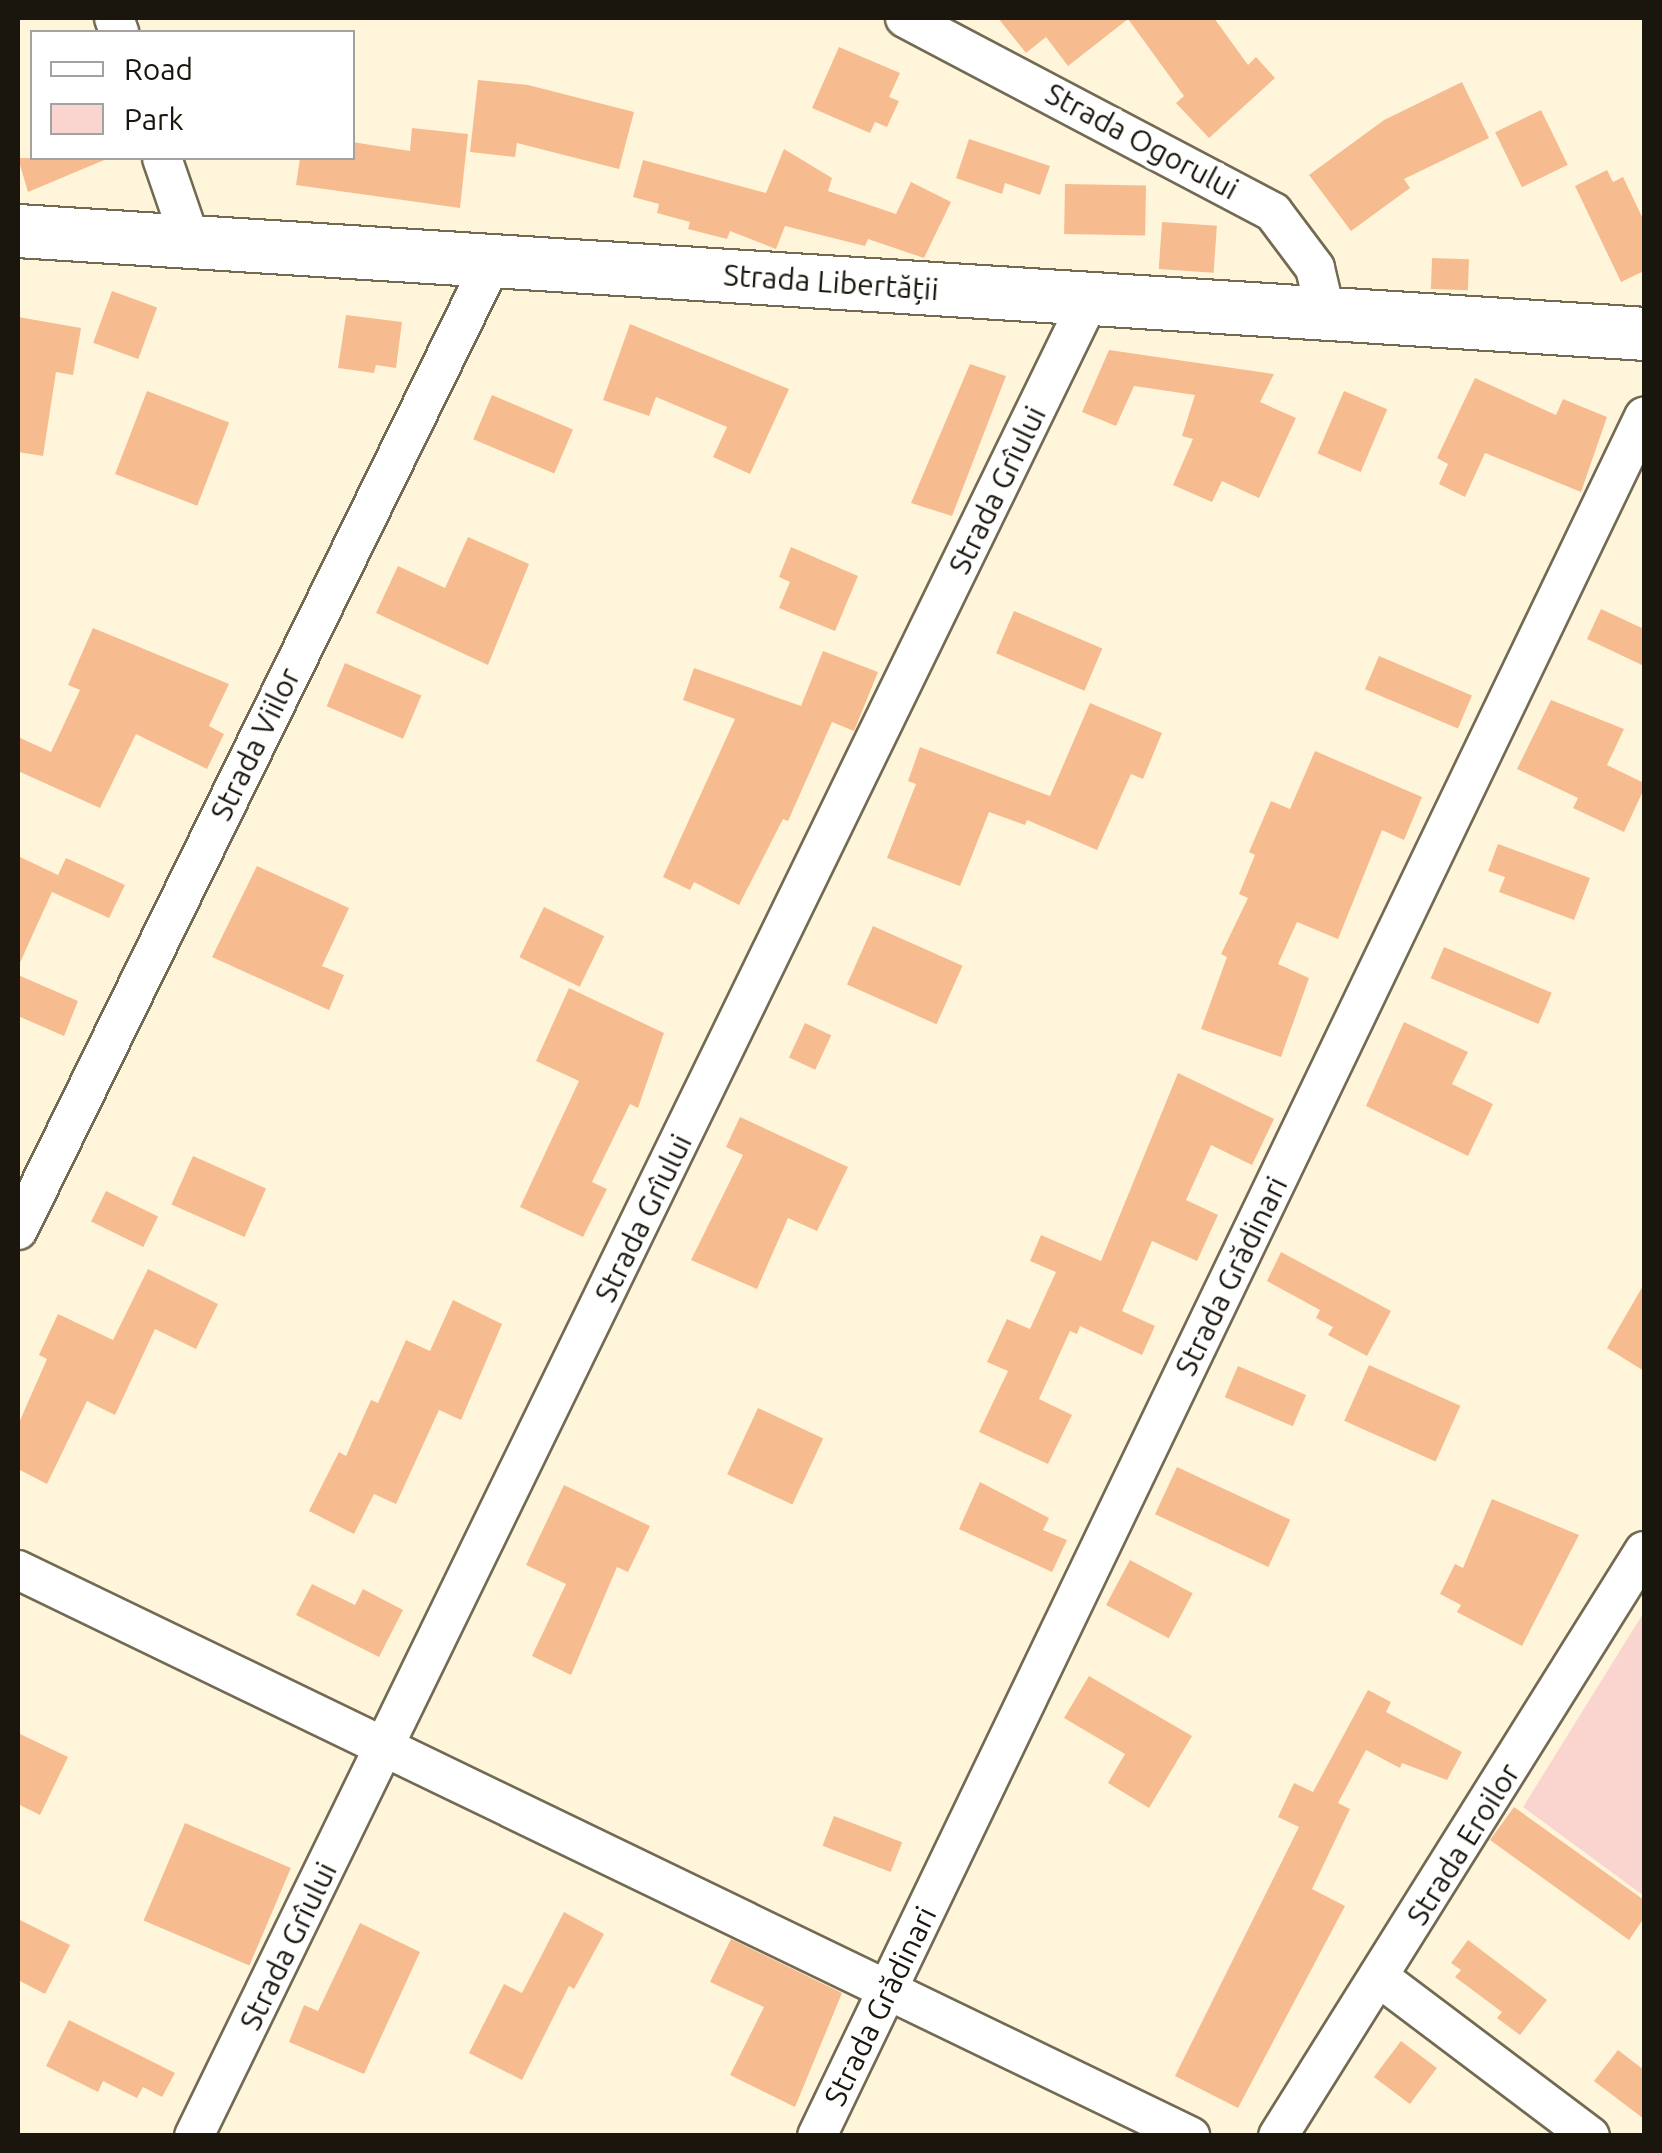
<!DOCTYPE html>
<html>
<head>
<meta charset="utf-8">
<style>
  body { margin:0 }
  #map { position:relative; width:1662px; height:2153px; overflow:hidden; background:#fff5db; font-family:Ubuntu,sans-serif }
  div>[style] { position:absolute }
  .green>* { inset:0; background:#fad5d0 }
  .building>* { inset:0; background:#f6bc90; transform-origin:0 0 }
  .roads { filter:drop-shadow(2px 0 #736a53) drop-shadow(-2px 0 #736a53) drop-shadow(0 2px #736a53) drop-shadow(0 -2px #736a53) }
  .street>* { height:38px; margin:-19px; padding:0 19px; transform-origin:19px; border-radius:19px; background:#fff }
  .secondary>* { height:52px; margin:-26px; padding:0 26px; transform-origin:26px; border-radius:26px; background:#fff }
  span { translate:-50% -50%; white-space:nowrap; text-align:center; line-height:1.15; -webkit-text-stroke:9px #fff; paint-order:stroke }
  .street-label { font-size:30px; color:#1a160d }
  .frame { position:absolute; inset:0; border:20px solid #1a160d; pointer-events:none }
  .legend { position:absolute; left:30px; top:30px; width:325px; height:130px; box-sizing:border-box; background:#fff; border:2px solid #a3a29e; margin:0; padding:12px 18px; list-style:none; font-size:30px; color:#1a160d }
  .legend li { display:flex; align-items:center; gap:20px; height:50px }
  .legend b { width:50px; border:2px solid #a3a29e }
</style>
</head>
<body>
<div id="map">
  <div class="green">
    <div style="clip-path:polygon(1644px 1612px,1644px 1896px,1523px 1807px)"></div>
  </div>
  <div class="building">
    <div style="clip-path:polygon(998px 18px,1214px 18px,1248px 65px,1256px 57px,1275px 78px,1209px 138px,1176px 103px,1184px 96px,1128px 19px,1068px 66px,1046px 37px,1026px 53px)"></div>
    <div style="clip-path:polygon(839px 47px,900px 73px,889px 97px,899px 101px,887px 127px,875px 122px,870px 133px,812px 108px)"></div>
    <div style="clip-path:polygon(478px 80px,528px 85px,634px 112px,619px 169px,517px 143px,515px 157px,470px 152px)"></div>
    <div style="clip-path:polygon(1462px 82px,1489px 138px,1404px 179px,1410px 188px,1351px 231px,1309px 175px,1384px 120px)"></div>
    <div style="left:1541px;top:110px;width:61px;height:51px;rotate:64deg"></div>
    <div style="clip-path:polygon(412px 128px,468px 134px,460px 208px,296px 185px,300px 158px,352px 158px,352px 142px,410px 151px)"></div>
    <div style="clip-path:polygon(969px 139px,1050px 166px,1040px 195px,1005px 183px,1002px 194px,956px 178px)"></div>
    <div style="clip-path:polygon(784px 149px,832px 178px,828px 191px,896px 214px,911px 182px,951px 202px,924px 258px,868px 239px,865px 246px,785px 226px,776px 249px,730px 231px,727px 239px,688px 229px,690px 222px,657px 213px,659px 204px,633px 197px,643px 160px,766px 193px)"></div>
    <div style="clip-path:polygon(18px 158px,109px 158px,28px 192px)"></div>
    <div style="clip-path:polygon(1607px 170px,1613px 182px,1623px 177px,1644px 221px,1644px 271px,1621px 282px,1575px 186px)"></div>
    <div style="left:1065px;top:184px;width:81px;height:50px;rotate:1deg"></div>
    <div style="left:1162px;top:222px;width:55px;height:47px;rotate:4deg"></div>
    <div style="left:1432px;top:258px;width:37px;height:31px;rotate:2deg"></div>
    <div style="left:112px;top:291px;width:48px;height:55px;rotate:20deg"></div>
    <div style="clip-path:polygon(346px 315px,402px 322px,396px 368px,376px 365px,374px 373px,338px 368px)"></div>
    <div style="clip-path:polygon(18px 317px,81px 328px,73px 375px,56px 372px,43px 456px,18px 452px)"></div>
    <div style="clip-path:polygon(630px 324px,789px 389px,750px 474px,713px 457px,727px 427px,656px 397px,649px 416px,603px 400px)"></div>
    <div style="clip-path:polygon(1109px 350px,1274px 374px,1260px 402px,1296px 418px,1259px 498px,1222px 481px,1212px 502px,1173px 485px,1193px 439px,1182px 436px,1195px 395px,1134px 386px,1116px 426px,1082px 412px)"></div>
    <div style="clip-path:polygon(970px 364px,1006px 376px,952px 516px,911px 503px)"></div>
    <div style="clip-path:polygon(1475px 378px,1556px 415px,1563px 399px,1607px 417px,1581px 492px,1485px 453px,1465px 497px,1439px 484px,1448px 464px,1437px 458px)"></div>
    <div style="left:147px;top:391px;width:88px;height:89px;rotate:21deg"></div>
    <div style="left:1344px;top:391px;width:47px;height:68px;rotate:23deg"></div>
    <div style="left:492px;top:395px;width:88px;height:48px;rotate:23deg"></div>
    <div style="clip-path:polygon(468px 537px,529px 564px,488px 665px,376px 613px,398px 566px,445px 588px)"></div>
    <div style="clip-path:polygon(791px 547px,858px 576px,835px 631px,779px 608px,790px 582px,779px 577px)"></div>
    <div style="clip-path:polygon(1601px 609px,1644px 629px,1644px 666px,1587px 639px)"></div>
    <div style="left:1014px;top:611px;width:96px;height:46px;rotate:23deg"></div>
    <div style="clip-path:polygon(93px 628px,229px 684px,209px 726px,224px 734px,207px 769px,136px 734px,100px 808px,18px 771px,18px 737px,51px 752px,80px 690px,68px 685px)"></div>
    <div style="clip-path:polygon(823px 651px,878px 672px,854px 731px,832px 722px,788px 821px,783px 819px,739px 905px,694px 882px,690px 890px,663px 877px,735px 719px,683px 700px,694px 668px,801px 706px)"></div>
    <div style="left:1379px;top:656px;width:101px;height:36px;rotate:23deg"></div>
    <div style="left:345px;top:663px;width:83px;height:47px;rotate:23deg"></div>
    <div style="clip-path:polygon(1551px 700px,1624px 729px,1607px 765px,1644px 783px,1644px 789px,1624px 832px,1573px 808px,1578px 798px,1517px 769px)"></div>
    <div style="clip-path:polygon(1090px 703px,1162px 733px,1143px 779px,1131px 774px,1097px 850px,1027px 820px,1025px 825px,989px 812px,960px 886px,887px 858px,916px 784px,908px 781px,920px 747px,1050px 796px)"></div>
    <div style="clip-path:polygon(1315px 751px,1422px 797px,1404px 840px,1382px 830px,1338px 939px,1297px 922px,1278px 964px,1309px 978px,1281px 1057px,1201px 1029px,1227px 957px,1221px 954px,1248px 898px,1239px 894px,1255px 855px,1249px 852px,1271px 801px,1290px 809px)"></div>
    <div style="clip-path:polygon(1498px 844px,1590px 878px,1574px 920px,1499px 892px,1505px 877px,1488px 871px)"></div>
    <div style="clip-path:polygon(18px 856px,58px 875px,66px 858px,125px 885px,109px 918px,52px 892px,18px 967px)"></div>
    <div style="clip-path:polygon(257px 866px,349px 908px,322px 966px,344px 975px,329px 1010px,212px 957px)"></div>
    <div style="left:544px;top:907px;width:67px;height:56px;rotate:26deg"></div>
    <div style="left:873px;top:926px;width:98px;height:64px;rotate:24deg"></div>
    <div style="left:1444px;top:947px;width:117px;height:34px;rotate:23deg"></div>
    <div style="clip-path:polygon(18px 975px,78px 1001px,64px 1036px,18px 1016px)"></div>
    <div style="clip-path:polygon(569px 988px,664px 1033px,638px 1108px,630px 1104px,592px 1182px,607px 1189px,583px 1237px,520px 1207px,579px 1081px,536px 1061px)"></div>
    <div style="clip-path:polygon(1404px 1022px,1468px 1052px,1452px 1084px,1493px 1104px,1468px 1156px,1366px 1106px)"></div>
    <div style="left:805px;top:1023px;width:29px;height:38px;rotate:25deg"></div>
    <div style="clip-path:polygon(1178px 1073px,1274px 1119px,1252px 1165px,1211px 1145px,1186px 1200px,1218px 1215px,1197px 1261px,1152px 1241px,1122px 1311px,1155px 1326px,1142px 1355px,1080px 1326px,1077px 1334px,1070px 1331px,1039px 1399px,1072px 1415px,1048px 1464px,979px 1432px,1008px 1371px,987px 1362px,1007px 1319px,1030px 1329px,1056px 1272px,1030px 1261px,1041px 1235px,1101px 1261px)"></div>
    <div style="clip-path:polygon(740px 1117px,848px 1167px,817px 1231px,788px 1218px,757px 1289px,691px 1260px,743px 1155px,726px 1147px)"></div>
    <div style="left:193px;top:1156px;width:80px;height:53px;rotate:24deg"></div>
    <div style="left:106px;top:1191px;width:58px;height:34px;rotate:26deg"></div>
    <div style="clip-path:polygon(1281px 1252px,1391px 1311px,1367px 1356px,1328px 1335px,1333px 1327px,1316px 1318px,1320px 1310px,1267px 1281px)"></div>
    <div style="clip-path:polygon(148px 1269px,218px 1304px,196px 1349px,155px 1329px,115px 1415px,87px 1401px,47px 1484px,18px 1469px,18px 1425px,47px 1359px,39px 1355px,58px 1314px,113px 1340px)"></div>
    <div style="clip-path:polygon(1644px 1284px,1644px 1371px,1607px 1348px)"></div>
    <div style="clip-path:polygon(453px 1300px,502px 1324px,461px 1420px,439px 1410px,396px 1504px,374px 1494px,354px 1534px,309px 1511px,339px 1452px,346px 1456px,371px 1400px,378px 1403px,406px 1340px,430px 1351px)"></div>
    <div style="left:1369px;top:1365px;width:100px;height:61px;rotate:24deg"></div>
    <div style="left:1238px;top:1366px;width:74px;height:34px;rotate:23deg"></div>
    <div style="left:758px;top:1408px;width:72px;height:73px;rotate:25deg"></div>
    <div style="left:1177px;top:1467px;width:125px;height:52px;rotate:25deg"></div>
    <div style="clip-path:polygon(980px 1482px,1049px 1518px,1043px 1530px,1067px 1540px,1052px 1572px,959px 1529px)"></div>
    <div style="clip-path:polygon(564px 1485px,650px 1526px,628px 1572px,617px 1567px,571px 1675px,532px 1656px,566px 1584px,526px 1565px)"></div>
    <div style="clip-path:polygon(1492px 1499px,1579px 1535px,1522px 1646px,1457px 1612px,1461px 1605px,1440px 1594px,1455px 1564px,1463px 1568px)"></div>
    <div style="left:1130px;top:1560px;width:71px;height:51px;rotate:28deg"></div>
    <div style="clip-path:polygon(312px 1584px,355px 1605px,363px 1589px,403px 1610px,379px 1657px,296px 1615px)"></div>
    <div style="clip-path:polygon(1089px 1676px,1192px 1736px,1149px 1808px,1108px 1783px,1125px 1754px,1064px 1718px)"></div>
    <div style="clip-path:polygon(1368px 1690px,1391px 1702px,1386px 1712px,1462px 1752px,1447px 1780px,1402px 1763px,1400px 1768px,1366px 1750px,1338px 1803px,1350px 1809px,1312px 1889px,1345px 1906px,1238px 2108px,1175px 2076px,1299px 1827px,1278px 1817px,1294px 1783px,1313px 1792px)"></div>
    <div style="clip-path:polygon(18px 1733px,68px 1757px,40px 1815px,18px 1804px)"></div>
    <div style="clip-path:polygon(1514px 1807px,1644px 1900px,1644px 1918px,1629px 1940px,1490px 1840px)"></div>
    <div style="left:834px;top:1816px;width:73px;height:32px;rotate:21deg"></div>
    <div style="left:185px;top:1823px;width:115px;height:106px;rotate:23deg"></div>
    <div style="clip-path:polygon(564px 1912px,604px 1934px,574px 1989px,569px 1986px,522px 2080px,469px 2053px,504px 1984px,522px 1993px)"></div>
    <div style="clip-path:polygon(18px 1919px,70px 1945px,45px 1994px,18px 1980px)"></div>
    <div style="clip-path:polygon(360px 1923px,420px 1952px,364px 2074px,289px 2042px,304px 2005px,318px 2011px)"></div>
    <div style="clip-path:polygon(731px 1939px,842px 1993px,795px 2107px,730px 2075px,764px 2007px,710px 1982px)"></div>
    <div style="clip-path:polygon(1468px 1940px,1547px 2000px,1520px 2035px,1497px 2018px,1502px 2012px,1455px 1977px,1461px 1970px,1451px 1963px)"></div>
    <div style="clip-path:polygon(69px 2020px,175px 2073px,162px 2097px,143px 2087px,137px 2098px,103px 2081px,98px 2092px,46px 2066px)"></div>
    <div style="left:1401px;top:2041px;width:45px;height:45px;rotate:37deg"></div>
    <div style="clip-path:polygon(1618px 2050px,1644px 2070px,1644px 2119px,1594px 2081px)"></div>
  </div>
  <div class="roads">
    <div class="street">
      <div style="left:114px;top:18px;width:15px;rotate:70deg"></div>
      <div style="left:905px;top:18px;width:416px;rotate:27.8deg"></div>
      <div style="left:1273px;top:212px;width:70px;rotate:53.1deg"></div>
      <div style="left:1315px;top:268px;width:48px;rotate:76.8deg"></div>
      <div style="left:162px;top:158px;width:89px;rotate:71deg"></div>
      <div style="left:18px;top:1230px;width:1080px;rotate:-63.91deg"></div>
      <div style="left:18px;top:1570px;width:1302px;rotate:25.78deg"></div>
      <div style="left:1380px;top:1978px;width:263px;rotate:37deg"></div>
      <div style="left:194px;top:2136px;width:2043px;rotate:-64.01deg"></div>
      <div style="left:817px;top:2136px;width:1908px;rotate:-64.31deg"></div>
      <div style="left:1278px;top:2136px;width:690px;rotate:-57.97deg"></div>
    </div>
    <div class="secondary">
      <div style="left:18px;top:231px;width:1629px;rotate:3.62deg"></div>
    </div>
  </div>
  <div class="street-label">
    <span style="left:1142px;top:141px;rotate:28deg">Strada Ogorului</span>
    <span style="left:831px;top:282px;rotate:4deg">Strada Libertății</span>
    <span style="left:997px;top:490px;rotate:-64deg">Strada Grîului</span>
    <span style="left:255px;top:744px;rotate:-64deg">Strada Viilor</span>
    <span style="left:643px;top:1218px;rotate:-64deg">Strada Grîului</span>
    <span style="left:1231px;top:1276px;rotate:-64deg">Strada Grădinari</span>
    <span style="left:1463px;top:1844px;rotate:-58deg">Strada Eroilor</span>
    <span style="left:288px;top:1946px;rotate:-64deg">Strada Grîului</span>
    <span style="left:880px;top:2006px;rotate:-64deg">Strada Grădinari</span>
  </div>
  <div class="frame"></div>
  <ul class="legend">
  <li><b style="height:12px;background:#fff"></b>Road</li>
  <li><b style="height:28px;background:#fad5d0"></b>Park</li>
  </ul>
</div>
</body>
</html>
